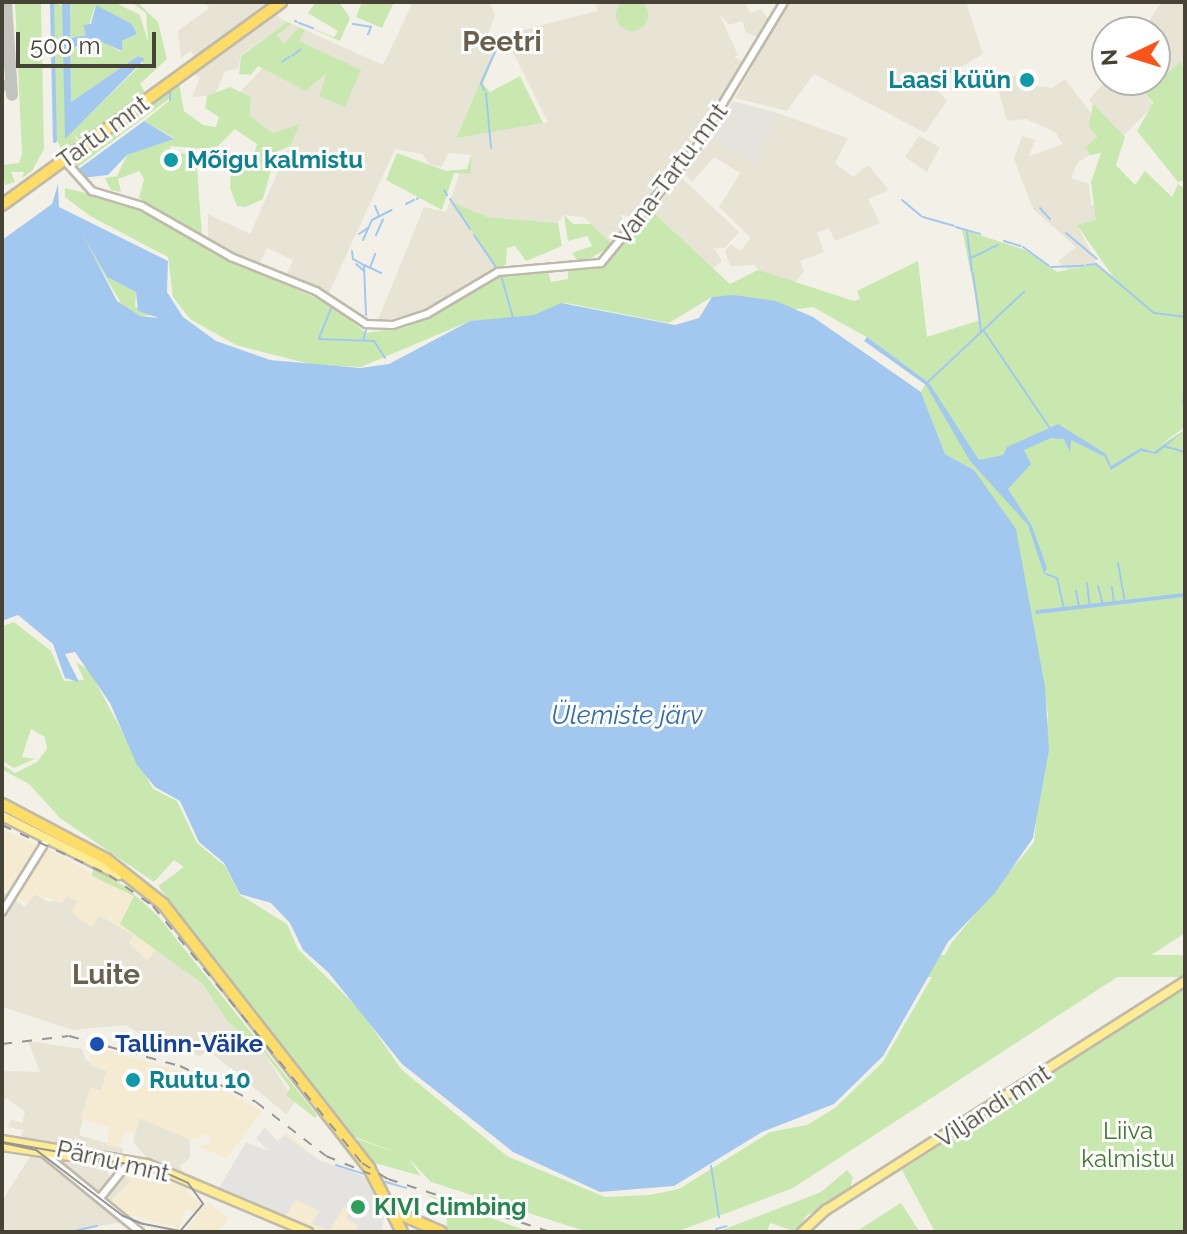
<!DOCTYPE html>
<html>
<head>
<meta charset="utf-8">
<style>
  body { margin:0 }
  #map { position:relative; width:1187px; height:1234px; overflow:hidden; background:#f3f1e7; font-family:Raleway,sans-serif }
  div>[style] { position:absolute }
  .residential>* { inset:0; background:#e7e4d5 }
  .commercial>* { inset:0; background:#f5ebd2 }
  .industrial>* { inset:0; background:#e6e2dc }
  .green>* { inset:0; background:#c8e8b0; transform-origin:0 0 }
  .round { border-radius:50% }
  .parking>* { inset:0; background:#e4e3df }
  .water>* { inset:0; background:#a3c8f0 }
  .stream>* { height:2px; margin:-1px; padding:0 1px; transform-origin:1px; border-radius:1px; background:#a3c8f0 }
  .canal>* { height:4px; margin:-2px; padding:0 2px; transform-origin:2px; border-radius:2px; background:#a3c8f0 }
  .taxiway>* { height:5px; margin:-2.5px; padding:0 2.5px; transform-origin:2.5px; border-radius:2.5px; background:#c4c4be }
  .runway>* { height:12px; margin:-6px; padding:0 6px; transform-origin:6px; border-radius:6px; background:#c4c4be }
  .roads { filter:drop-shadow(2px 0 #bfbaa9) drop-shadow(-2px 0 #bfbaa9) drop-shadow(0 2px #bfbaa9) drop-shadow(0 -2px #bfbaa9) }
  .minor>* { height:6px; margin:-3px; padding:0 3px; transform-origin:3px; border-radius:3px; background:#fff }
  .major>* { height:8px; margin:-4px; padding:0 4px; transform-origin:4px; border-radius:4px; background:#feec95 }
  .highway>* { height:10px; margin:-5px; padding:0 5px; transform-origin:5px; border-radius:5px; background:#fddd68 }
  .tram>* { height:2px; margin:-1px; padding:0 1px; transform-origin:1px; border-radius:1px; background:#969696 }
  .rail>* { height:2px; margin-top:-1px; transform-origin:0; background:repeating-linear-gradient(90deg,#969696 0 10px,transparent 0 20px) }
  .dots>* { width:22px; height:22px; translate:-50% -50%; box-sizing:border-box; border:4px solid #fff; border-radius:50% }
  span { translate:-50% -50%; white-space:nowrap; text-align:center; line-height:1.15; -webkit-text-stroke:6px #fff; paint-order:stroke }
  .culture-label { font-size:24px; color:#0d838f; font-weight:700 }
  .right { translate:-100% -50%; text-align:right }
  .left { translate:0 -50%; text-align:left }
  .street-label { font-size:24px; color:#464236 }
  .transit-label { font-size:24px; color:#164399; font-weight:700 }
  .park-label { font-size:24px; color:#3e7829 }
  .leisure-label { font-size:24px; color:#27864d; font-weight:700 }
  .water-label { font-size:26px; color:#2f6cb3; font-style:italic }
  .quarter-label { font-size:28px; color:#69614d; font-weight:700 }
  .frame { position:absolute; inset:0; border:4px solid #464236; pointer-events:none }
  .north { position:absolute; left:1091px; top:16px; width:80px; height:80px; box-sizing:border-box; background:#fff; border:2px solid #b5b3af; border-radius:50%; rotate:266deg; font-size:22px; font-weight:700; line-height:32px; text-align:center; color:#464236 }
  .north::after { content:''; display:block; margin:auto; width:28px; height:36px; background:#fa5418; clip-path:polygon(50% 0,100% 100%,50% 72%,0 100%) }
  .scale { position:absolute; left:16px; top:32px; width:140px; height:36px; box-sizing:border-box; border:4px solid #464236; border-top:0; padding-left:10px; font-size:24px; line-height:28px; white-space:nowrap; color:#464236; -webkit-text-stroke:6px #fff; paint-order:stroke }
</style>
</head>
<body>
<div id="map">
  <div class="residential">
    <div style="clip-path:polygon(204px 2px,270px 2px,195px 57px,191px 51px,181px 58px,178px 31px,209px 8px)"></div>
    <div style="clip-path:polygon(413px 2px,490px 2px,495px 15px,488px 34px,500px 36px,457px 135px,548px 122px,504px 35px,597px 11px,596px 2px,745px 2px,750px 13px,761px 9px,770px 21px,761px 38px,746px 33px,742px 21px,729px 25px,719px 13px,738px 55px,734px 57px,747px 63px,640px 217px,620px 215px,630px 227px,613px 245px,584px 217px,564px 215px,558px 223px,487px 217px,453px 203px,498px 270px,431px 310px,377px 322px,424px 207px,446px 212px,460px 173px,470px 174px,471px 155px,448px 153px,442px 167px,430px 165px,422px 154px,395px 149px,328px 295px,287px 274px,293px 260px,267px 248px,259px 264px,208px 239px,208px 214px,250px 234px,299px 125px,273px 133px,250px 116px,251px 97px,240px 92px,284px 45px,277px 35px,292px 24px,383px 65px)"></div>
    <div style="clip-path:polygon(788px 2px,966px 2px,983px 54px,932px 84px,947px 101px,925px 133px,814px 74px,787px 111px,735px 98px)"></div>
    <div style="clip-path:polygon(1162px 2px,1185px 2px,1185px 68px,1180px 62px,1145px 93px,1153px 106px,1122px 137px,1089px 100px,1107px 79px,1155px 80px,1155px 32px,1141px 32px)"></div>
    <div style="clip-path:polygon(273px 13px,287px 22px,241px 55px,238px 69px,225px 71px,215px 95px,192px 97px,200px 77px,192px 74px)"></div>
    <div style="clip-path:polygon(1027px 75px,1037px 86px,1052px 88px,1065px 79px,1094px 117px,1090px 125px,1097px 139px,1086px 147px,1090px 155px,1078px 162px,1071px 178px,1089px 184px,1091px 205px,1100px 203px,1096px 220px,1077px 225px,1097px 264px,1068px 270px,1058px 261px,1076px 247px,1033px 209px,1014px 159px,1022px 136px,1035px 140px,1029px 156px,1063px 144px,1055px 132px,1026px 119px,1007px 121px,995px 77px)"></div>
    <div style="clip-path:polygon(777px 113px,848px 138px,835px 163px,853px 177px,868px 165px,889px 190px,868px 199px,880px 223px,835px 241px,829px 228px,817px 233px,824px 252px,800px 261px,804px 271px,794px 284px,767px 278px,754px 265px,730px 266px,725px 251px,731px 244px,740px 251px,751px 238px,719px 207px,740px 173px,714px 157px,692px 182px,683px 172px,709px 137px,756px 166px)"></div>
    <div style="clip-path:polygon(919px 136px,940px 147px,927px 172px,905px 157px)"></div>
    <div style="clip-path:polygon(680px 176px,739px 232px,725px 248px,714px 248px,722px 261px,713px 268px,653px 212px)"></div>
    <div style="clip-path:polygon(2px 891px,25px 907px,35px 894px,49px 902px,68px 896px,78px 901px,71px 912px,92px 927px,99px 915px,134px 935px,147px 960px,156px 949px,203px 984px,229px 1023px,264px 1052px,295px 1102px,286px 1114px,209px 1051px,200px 1056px,158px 1044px,125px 1025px,73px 1030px,2px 1007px)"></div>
    <div style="clip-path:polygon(28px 1041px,82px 1049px,86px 1060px,107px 1071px,101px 1091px,91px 1087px,79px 1135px,123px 1148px,122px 1156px,33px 1141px,21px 1136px,23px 1130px,8px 1127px,11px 1119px,22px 1123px,25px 1112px,6px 1098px,2px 1105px,2px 1071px,40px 1072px)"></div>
    <div style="clip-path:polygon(140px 1117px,190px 1140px,190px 1158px,180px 1166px,185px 1175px,150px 1161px,133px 1142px)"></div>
    <div style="clip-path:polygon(31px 1155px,105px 1164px,110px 1180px,121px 1173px,131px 1181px,111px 1201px,111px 1210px,125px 1222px,61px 1232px,2px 1230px,2px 1201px)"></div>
  </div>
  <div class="commercial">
    <div style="clip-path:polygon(2px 829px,40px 846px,13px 896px,2px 886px)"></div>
    <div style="clip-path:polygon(46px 848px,134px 896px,121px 924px,156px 949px,147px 960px,129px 943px,134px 934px,99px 915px,91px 927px,71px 912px,78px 901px,68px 896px,62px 903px,35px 894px,27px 904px,18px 898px)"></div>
    <div style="clip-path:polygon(78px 1041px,200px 1077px,262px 1111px,227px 1158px,195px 1146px,211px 1144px,208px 1134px,190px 1140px,140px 1118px,135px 1134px,125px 1132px,119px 1147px,107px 1145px,109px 1127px,81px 1119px,90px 1087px,101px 1091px,107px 1071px,91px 1066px,90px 1050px)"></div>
    <div style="clip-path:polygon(286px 1132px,319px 1160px,365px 1177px,373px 1192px,353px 1210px,369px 1232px,317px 1232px,254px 1204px,275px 1171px,271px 1161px)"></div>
    <div style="clip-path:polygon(126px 1167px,181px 1186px,201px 1203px,193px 1213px,186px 1209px,179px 1228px,130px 1215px,111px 1201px,131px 1181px,121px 1173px)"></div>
    <div style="clip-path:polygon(207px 1201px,229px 1218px,218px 1232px,185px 1231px)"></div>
  </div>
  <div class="industrial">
    <div style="clip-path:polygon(733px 101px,777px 113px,756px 166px,709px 137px)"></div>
  </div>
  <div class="green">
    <div class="round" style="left:616px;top:-1px;width:32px;height:32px"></div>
    <div style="clip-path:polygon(15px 2px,41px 2px,44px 149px,32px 171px,22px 178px,24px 172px,11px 172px,15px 182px,5px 185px,2px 165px,19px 163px,22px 154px)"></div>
    <div style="clip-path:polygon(evenodd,53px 2px,63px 6px,66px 137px,143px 63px,138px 56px,71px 102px,70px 2px,114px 2px,140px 15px,148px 42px,146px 13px,131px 2px,137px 2px,158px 22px,167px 59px,140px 84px,146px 94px,163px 82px,81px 142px,72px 132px,78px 141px,73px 145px,79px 143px,63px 154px,56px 137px,53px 2px,95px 6px,132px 24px,137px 34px,122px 41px,121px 52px,102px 41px,97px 52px,83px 43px,75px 49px,71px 38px,86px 35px,95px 6px)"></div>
    <div style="clip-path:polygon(316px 2px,339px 2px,350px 18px,340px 41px,294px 21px,334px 37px,338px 31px,308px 13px)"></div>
    <div style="clip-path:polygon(362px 2px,394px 2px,382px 28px,356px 17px)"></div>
    <div style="clip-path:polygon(287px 22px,292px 24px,277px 35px,284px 44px,299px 27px,305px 30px,299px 41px,361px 70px,345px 107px,319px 96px,327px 72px,306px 91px,258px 66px,251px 75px,239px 74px,241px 56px)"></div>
    <div style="clip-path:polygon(500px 36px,505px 48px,498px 46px,483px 84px,490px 92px,520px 76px,543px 123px,456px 138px)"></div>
    <div style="clip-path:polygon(1180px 62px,1185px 68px,1185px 180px,1178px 182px,1137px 131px,1153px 103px,1145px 93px)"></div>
    <div style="clip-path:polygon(178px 78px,184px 111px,203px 125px,216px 127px,219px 117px,205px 108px,207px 96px,230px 87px,251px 97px,250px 116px,273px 133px,300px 124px,290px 146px,276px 152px,263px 199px,246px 207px,237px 206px,230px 188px,231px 169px,251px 165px,257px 144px,235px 129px,214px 150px,170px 146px,172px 155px,196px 152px,202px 238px,139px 198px,144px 179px,139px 171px,118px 179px,121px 192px,111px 190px,105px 178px,117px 176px,127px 155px,174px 138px,144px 121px,169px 101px,169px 99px,74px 170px,72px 162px)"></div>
    <div style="clip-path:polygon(1093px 104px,1125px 137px,1116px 165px,1135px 185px,1145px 171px,1172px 197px,1178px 184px,1185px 189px,1185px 427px,1160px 445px,1185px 430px,1185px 933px,793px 1188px,676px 1232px,588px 1232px,431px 1182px,408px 1158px,421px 1176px,368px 1161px,357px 1139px,404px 1155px,355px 1137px,158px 886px,184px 867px,174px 860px,154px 882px,60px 818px,29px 784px,3px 770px,2px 764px,15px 773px,37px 762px,47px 749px,45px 737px,31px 729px,22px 757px,35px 759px,14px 768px,2px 761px,2px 626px,14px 622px,51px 651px,64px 681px,84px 680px,76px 662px,89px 670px,153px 789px,177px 801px,197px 843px,225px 866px,240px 895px,287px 924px,298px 949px,359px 1009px,402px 1070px,507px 1156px,605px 1197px,649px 1195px,679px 1189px,770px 1132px,807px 1125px,835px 1108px,883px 1062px,952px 942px,1034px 842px,1048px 715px,1015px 534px,974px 470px,945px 454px,921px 392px,925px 384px,870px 339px,813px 307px,791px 310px,776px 301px,712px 297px,669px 323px,566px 303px,529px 320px,470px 321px,361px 367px,313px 365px,236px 345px,190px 319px,173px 297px,168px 257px,90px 216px,65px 197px,65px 188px,138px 206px,234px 261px,333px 306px,366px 333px,407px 327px,498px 275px,548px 271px,551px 282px,568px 279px,568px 270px,595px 269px,653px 212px,730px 284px,758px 270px,854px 301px,860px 299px,857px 291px,918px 261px,927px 337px,980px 320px,962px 229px,1025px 250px,1057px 272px,1097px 264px,1114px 278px,1077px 225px,1096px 220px,1091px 182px,1101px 153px,1090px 155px,1086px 147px,1097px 137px,1089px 127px)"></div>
    <div style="clip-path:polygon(397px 153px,446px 171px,467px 169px,471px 155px,471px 174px,454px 173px,442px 210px,386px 180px)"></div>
    <div style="clip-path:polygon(452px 202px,487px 217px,558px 223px,562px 246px,526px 261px,515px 246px,507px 248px,506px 264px,498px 270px)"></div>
    <div style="clip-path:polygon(564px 215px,573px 224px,591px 224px,613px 245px,580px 264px,572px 253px,592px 246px,587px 236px,568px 241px)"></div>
    <div style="clip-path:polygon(75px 224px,84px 235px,107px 277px,136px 291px,135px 307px,166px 314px,140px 316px,123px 307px)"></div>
    <div style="clip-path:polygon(93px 869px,126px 887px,158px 916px,317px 1115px,315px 1118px,286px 1095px,290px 1088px,264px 1052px,229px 1023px,203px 984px,120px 924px,134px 896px,92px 876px)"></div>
    <div style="left:1185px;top:955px;width:22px;height:373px;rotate:90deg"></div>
    <div style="clip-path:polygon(1185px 983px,1185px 1232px,935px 1232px,902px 1170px)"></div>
    <div style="clip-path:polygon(847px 1170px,853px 1177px,849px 1192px,806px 1216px,797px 1232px,770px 1223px,767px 1232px,717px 1232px,821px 1192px)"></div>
    <div style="clip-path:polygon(426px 1194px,474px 1212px,530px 1232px,447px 1232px,446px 1205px)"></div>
    <div style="clip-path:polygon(901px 1203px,920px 1232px,857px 1231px,899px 1204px)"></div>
  </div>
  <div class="parking">
    <div style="clip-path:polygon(265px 1127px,277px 1141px,284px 1135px,319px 1160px,365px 1177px,384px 1211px,382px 1232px,356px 1232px,358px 1225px,346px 1218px,350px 1209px,344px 1207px,329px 1231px,312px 1223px,320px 1211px,296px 1200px,283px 1219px,219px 1188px,246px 1142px,268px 1151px,256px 1138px)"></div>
  </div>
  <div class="water">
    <div style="clip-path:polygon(62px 2px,70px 2px,71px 102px,138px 56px,145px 59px,65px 139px)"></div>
    <div style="clip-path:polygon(96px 5px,132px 24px,137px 34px,122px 41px,122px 51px,102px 42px,98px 52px,83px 43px,74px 48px,71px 38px,86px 35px,83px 25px,91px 24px)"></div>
    <div style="clip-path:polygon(144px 121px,174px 139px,127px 155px,108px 175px,82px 178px,76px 171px)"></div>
    <div style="clip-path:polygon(evenodd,58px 184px,59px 207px,168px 261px,167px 292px,183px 317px,216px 341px,270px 360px,360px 368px,389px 364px,470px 321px,534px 315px,561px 303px,675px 325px,699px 318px,712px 297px,733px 295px,776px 301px,813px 317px,921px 392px,945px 454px,974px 470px,1016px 529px,1045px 687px,1049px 750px,1033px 838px,995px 893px,948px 942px,883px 1056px,834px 1104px,762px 1132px,674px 1186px,600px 1192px,513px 1152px,402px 1064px,328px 972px,303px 950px,290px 923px,271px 903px,240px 894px,224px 863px,199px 842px,180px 801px,155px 787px,137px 765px,110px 703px,75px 652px,65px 654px,79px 682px,65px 678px,53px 644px,18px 615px,2px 621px,2px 240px,52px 204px,58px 184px,82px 233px,107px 277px,136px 292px,138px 311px,159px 318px,140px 316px,117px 301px,82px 233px)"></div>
    <div style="clip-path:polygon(867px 337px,929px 383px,979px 460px,1003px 455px,1007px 447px,1058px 424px,1106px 454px,1111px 466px,1141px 448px,1154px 452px,1185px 430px,1156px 454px,1141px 451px,1111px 470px,1105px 457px,1071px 440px,1070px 452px,1064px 439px,1051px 438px,1024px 450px,1031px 464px,1008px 489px,1032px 526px,1047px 568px,1044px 574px,1028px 525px,970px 461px,926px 385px,864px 341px)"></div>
  </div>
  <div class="stream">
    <div style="left:295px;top:21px;width:2px;rotate:27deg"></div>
    <div style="left:299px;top:23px;width:15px;rotate:20deg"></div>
    <div style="left:353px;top:24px;width:18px;rotate:9deg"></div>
    <div style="left:371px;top:27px;width:8px;rotate:113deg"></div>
    <div style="left:292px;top:56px;width:11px;rotate:-38deg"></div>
    <div style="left:282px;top:62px;width:9px;rotate:-36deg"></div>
    <div style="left:170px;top:87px;width:13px;rotate:90deg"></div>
    <div style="left:484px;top:90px;width:8px;rotate:-113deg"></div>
    <div style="left:481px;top:83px;width:48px;rotate:-65.6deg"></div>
    <div style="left:486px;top:93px;width:55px;rotate:84.8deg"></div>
    <div style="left:81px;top:141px;width:9px;rotate:-36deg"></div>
    <div style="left:65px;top:153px;width:18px;rotate:-38deg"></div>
    <div style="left:444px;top:190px;width:6px;rotate:59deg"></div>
    <div style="left:417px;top:199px;width:1px;rotate:-45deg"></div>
    <div style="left:450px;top:199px;width:36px;rotate:56deg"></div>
    <div style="left:902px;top:200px;width:25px;rotate:40deg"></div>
    <div style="left:406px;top:204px;width:9px;rotate:-27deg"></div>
    <div style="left:375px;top:206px;width:11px;rotate:68deg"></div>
    <div style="left:1040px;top:208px;width:15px;rotate:48deg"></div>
    <div style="left:923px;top:217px;width:32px;rotate:16deg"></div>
    <div style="left:956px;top:227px;width:25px;rotate:16deg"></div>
    <div style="left:967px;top:232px;width:39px;rotate:83deg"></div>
    <div style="left:1066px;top:233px;width:40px;rotate:40deg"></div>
    <div style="left:359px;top:234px;width:11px;rotate:-34deg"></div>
    <div style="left:376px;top:235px;width:17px;rotate:-66deg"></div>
    <div style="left:474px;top:235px;width:42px;rotate:55.6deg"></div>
    <div style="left:363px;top:240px;width:22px;rotate:-66deg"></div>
    <div style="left:372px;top:220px;width:22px;rotate:-27deg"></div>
    <div style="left:1004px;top:241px;width:17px;rotate:17deg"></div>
    <div style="left:1023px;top:247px;width:32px;rotate:36deg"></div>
    <div style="left:352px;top:251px;width:8px;rotate:83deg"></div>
    <div style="left:353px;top:259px;width:13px;rotate:29deg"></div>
    <div style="left:364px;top:265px;width:50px;rotate:87.7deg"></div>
    <div style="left:971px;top:258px;width:30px;rotate:-26deg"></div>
    <div style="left:356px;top:264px;width:11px;rotate:41deg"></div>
    <div style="left:364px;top:265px;width:19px;rotate:25deg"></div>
    <div style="left:1087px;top:265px;width:9px;rotate:-6deg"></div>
    <div style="left:1096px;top:264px;width:76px;rotate:40.2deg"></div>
    <div style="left:1154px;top:313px;width:31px;rotate:7deg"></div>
    <div style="left:1051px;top:267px;width:33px;rotate:-2deg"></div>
    <div style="left:370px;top:268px;width:15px;rotate:-70deg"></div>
    <div style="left:973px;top:273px;width:59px;rotate:82.1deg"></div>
    <div style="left:501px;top:275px;width:45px;rotate:74.4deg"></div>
    <div style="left:332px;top:306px;width:35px;rotate:112deg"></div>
    <div style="left:319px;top:339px;width:55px;rotate:2.1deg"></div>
    <div style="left:374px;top:341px;width:20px;rotate:57deg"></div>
    <div style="left:984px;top:331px;width:116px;rotate:55.9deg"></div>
    <div style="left:363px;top:340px;width:14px;rotate:-73deg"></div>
    <div style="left:928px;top:382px;width:132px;rotate:-43.2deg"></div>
    <div style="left:1183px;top:402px;width:10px;rotate:-79deg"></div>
    <div style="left:1163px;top:446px;width:23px;rotate:15deg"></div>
    <div style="left:1118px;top:563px;width:40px;rotate:80deg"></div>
    <div style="left:1046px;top:574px;width:12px;rotate:20deg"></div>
    <div style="left:1057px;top:578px;width:32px;rotate:77deg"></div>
    <div style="left:1087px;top:583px;width:23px;rotate:83deg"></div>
    <div style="left:1098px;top:586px;width:20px;rotate:75deg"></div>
    <div style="left:1112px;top:587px;width:16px;rotate:83deg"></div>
    <div style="left:1076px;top:591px;width:16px;rotate:79deg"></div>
    <div style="left:336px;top:1165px;width:28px;rotate:18deg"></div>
    <div style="left:711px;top:1166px;width:52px;rotate:81.1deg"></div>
    <div style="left:382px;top:1181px;width:25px;rotate:16deg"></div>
    <div style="left:716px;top:1229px;width:11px;rotate:-15deg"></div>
    <div style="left:70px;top:1232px;width:28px;rotate:-13deg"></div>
  </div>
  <div class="canal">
    <div style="left:52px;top:2px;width:139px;rotate:88.8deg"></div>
    <div style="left:1037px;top:612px;width:149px;rotate:-6.6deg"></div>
  </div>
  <div class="taxiway">
    <div style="left:2px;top:90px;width:22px;rotate:-66deg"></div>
  </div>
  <div class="runway">
    <div style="left:6px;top:2px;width:93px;rotate:86.3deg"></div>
  </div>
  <div class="roads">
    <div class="minor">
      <div style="left:64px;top:160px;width:42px;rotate:47.9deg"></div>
      <div style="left:92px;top:191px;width:52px;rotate:16.7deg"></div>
      <div style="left:142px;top:206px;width:103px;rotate:29.8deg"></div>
      <div style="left:231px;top:257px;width:92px;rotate:21.8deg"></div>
      <div style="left:316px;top:291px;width:60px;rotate:33.4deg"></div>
      <div style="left:366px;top:324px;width:27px;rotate:2deg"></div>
      <div style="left:393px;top:325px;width:36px;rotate:-18deg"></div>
      <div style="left:427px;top:314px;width:82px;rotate:-30.6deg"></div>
      <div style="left:498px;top:272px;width:103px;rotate:-5deg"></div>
      <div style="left:601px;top:263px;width:149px;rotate:-50.4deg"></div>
      <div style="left:696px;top:148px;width:170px;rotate:-58.9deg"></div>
      <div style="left:2px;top:912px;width:81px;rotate:-58.1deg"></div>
      <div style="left:42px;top:1152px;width:127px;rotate:39.2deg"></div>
      <div style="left:100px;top:1198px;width:48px;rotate:-51deg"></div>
    </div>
    <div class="major">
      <div style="left:2px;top:816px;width:131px;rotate:26.8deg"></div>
      <div style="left:2px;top:1140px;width:147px;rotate:9.4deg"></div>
      <div style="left:147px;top:1164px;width:175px;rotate:22.9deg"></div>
      <div style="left:2px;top:1146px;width:68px;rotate:8.5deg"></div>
      <div style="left:802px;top:1232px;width:33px;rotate:-43deg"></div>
      <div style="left:826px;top:1210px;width:426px;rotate:-32.5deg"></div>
    </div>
    <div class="highway">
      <div style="left:2px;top:205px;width:345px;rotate:-36deg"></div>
      <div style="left:2px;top:804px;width:118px;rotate:27.9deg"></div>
      <div style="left:106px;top:859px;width:73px;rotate:38.3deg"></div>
      <div style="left:163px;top:904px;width:335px;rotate:52deg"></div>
      <div style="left:369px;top:1168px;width:72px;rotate:62.7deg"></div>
      <div style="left:395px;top:1212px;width:50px;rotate:23.5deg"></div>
    </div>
  </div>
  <div class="tram">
    <div style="left:2px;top:1142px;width:157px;rotate:9.9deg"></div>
    <div style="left:157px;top:1169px;width:34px;rotate:24deg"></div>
    <div style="left:188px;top:1183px;width:26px;rotate:54deg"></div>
    <div style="left:203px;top:1204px;width:35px;rotate:130deg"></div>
    <div style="left:180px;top:1231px;width:38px;rotate:-169deg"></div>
    <div style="left:143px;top:1224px;width:22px;rotate:-158deg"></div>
    <div style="left:123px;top:1216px;width:109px;rotate:-142.8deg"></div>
    <div style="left:36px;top:1150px;width:35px;rotate:-168deg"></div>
  </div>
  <div class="rail">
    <div style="left:2px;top:825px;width:118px;rotate:25deg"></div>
    <div style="left:109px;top:875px;width:54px;rotate:35.2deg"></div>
    <div style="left:153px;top:906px;width:331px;rotate:50.9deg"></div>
    <div style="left:362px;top:1163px;width:31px;rotate:32deg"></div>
    <div style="left:388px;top:1179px;width:170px;rotate:18.1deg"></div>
    <div style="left:2px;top:1044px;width:67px;rotate:-6.8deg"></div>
    <div style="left:69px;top:1036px;width:115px;rotate:15.1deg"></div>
    <div style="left:180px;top:1066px;width:84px;rotate:25.3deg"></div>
    <div style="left:256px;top:1102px;width:88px;rotate:37.6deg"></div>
    <div style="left:326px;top:1156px;width:48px;rotate:22.2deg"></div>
    <div style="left:112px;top:1232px;width:31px"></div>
  </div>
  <div class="dots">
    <div style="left:1027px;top:80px;background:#0f9aa8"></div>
    <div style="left:171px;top:160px;background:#0f9aa8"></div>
    <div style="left:97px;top:1044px;background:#1a4fb4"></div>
    <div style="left:133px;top:1080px;background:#0f9aa8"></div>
    <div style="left:358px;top:1207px;background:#2e9e5b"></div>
  </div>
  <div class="culture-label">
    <span class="right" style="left:1011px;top:80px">Laasi küün</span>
    <span class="left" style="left:187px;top:160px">Mõigu kalmistu</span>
    <span class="left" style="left:149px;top:1080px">Ruutu 10</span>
  </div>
  <div class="street-label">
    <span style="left:103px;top:132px;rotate:-36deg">Tartu mnt</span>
    <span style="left:671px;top:174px;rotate:-53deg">Vana-Tartu mnt</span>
    <span style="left:993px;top:1106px;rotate:-33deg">Viljandi mnt</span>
    <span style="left:113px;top:1161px;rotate:13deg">Pärnu mnt</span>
  </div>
  <div class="transit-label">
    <span class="left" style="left:115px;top:1044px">Tallinn-Väike</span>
  </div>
  <div class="park-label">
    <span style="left:1128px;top:1145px">Liiva<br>kalmistu</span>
  </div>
  <div class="leisure-label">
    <span class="left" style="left:374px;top:1207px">KIVI climbing</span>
  </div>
  <div class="water-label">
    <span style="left:627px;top:716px">Ülemiste järv</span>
  </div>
  <div class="quarter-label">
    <span style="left:502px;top:42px">Peetri</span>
    <span style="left:106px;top:975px">Luite</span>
  </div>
  <div class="frame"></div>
  <div class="north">N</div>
  <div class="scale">500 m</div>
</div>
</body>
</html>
